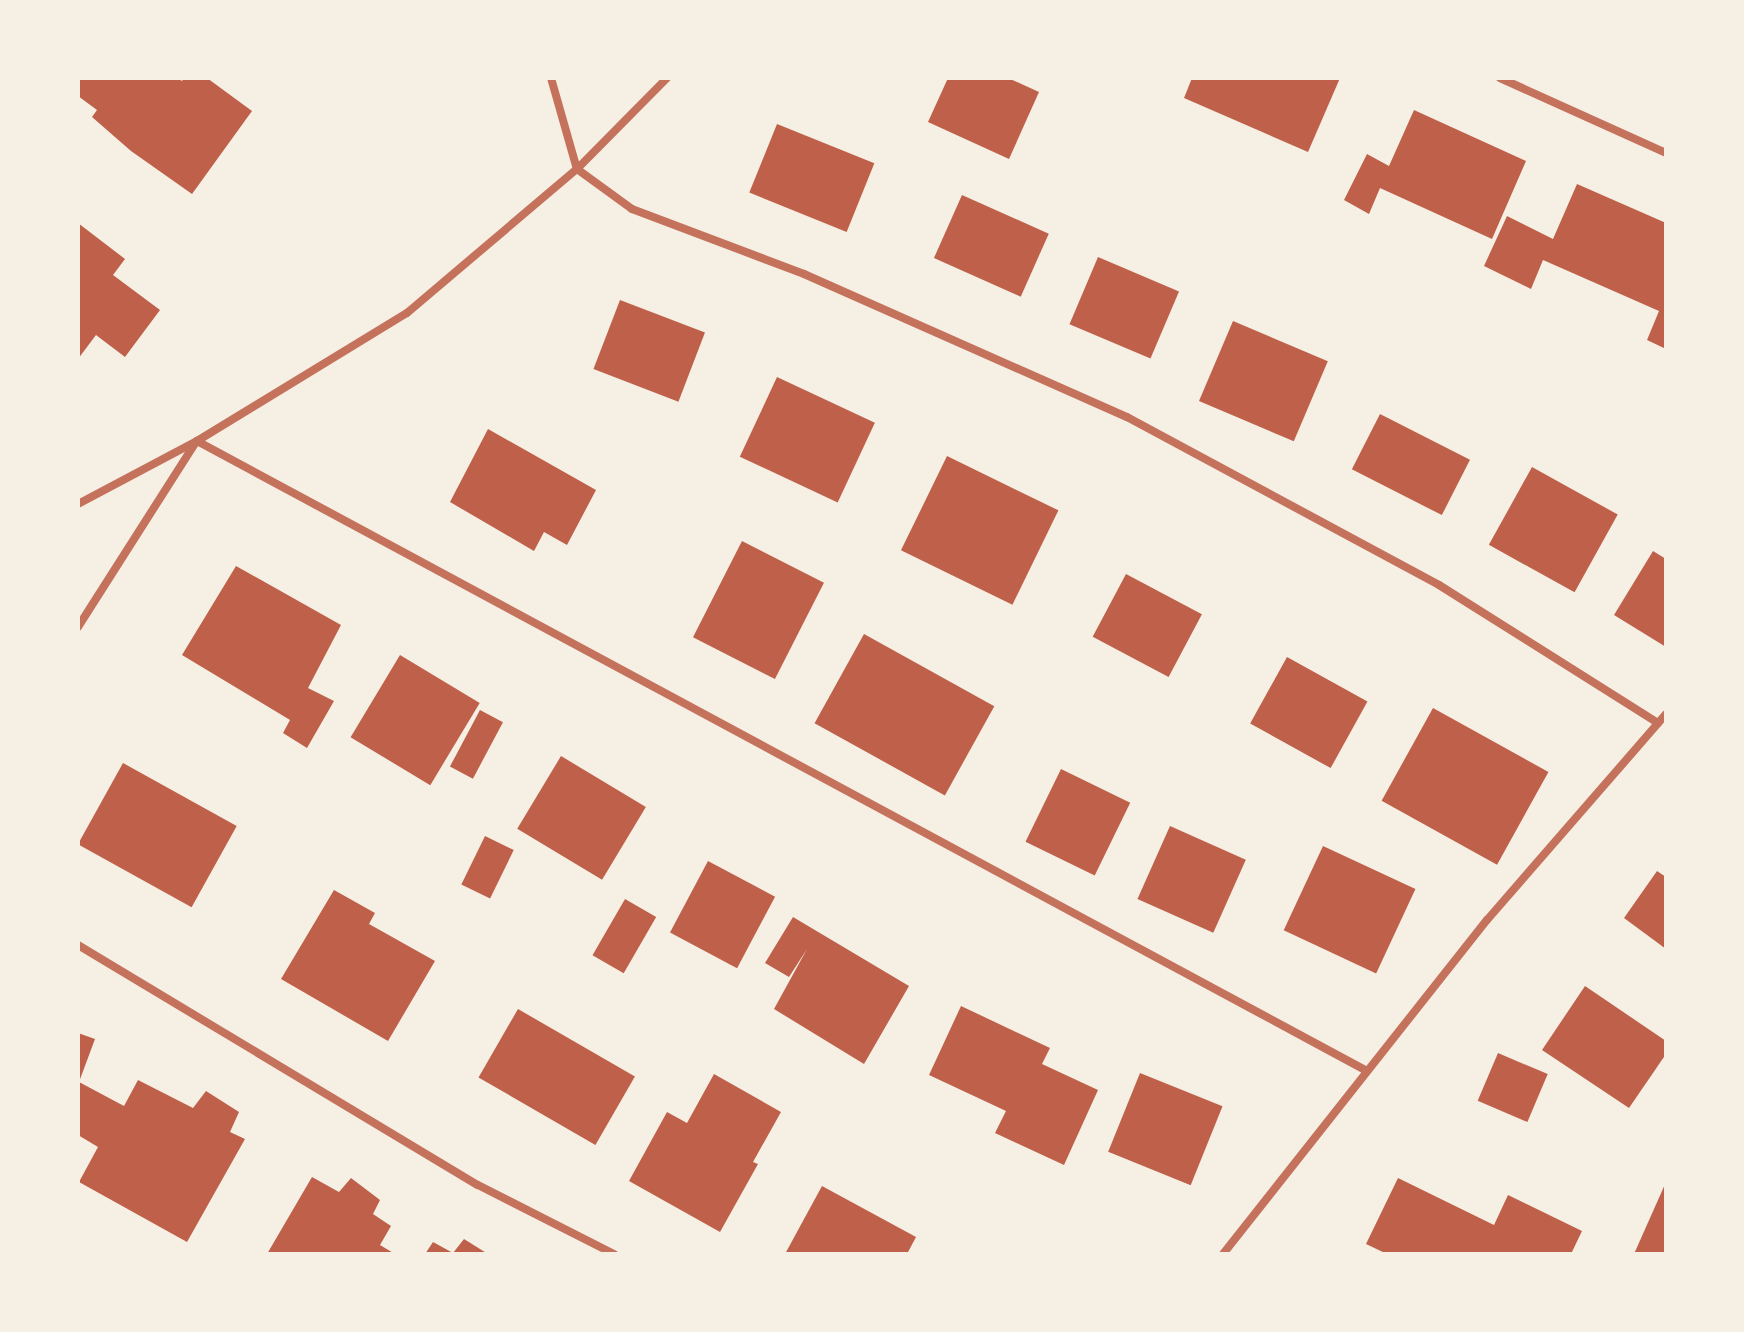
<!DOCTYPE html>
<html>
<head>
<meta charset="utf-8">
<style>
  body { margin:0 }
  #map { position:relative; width:1744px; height:1332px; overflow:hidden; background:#f6efe4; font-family:Signika,sans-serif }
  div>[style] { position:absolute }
  .building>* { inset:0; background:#bf614a; transform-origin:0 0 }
  .minor>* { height:8px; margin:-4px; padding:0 4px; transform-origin:4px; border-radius:4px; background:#c5725c }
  span { translate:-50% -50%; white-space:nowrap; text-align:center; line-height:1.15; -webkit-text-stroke:6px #f6efe4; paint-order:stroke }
  .frame { position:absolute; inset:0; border:80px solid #f6efe4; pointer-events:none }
</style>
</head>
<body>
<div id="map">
  <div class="building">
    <div style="clip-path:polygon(78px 78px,177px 78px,182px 81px,184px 78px,207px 78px,252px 111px,192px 194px,131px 151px,92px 117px,97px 110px,78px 96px)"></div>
    <div style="clip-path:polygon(948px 78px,1008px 78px,1039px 92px,1009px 159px,928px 122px)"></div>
    <div style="clip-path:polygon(1192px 78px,1340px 78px,1308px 152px,1184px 98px)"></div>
    <div style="clip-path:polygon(1414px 110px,1526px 161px,1492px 239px,1380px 188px,1369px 214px,1344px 200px,1367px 154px,1389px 166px)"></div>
    <div style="left:777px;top:124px;width:105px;height:74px;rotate:22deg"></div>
    <div style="clip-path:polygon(1577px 184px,1666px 223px,1666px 349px,1647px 340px,1659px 311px,1543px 260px,1531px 289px,1484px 266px,1507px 216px,1553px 239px)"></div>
    <div style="left:962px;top:195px;width:95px;height:69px;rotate:24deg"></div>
    <div style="clip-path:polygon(78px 223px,125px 259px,113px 275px,160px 310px,125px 357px,96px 335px,78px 359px)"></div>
    <div style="left:1098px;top:257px;width:88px;height:73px;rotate:23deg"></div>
    <div style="left:620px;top:300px;width:91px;height:74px;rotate:21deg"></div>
    <div style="left:1233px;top:321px;width:103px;height:87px;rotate:23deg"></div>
    <div style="left:777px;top:377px;width:108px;height:88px;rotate:25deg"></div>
    <div style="left:1380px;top:414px;width:101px;height:62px;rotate:27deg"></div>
    <div style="clip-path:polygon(488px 429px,596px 490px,567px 545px,544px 532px,534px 551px,450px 502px)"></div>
    <div style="left:947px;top:456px;width:124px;height:105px;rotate:26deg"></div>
    <div style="left:1532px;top:467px;width:98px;height:89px;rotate:29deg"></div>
    <div style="left:742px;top:541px;width:92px;height:108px;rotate:27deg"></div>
    <div style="clip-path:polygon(1653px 551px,1666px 559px,1666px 647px,1614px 615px)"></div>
    <div style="clip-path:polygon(236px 566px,341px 625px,308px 688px,334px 701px,307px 748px,283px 733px,290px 720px,182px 655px)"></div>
    <div style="left:1126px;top:574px;width:86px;height:71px;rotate:28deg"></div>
    <div style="left:864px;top:634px;width:149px;height:102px;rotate:29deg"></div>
    <div style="left:400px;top:655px;width:93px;height:96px;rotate:31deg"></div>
    <div style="left:1287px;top:657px;width:92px;height:76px;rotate:29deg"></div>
    <div style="left:1433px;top:708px;width:132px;height:106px;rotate:29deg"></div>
    <div style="left:480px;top:710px;width:26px;height:64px;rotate:28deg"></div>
    <div style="left:561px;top:756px;width:99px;height:85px;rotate:31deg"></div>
    <div style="left:123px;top:763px;width:130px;height:93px;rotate:29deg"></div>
    <div style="left:1061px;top:769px;width:77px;height:81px;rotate:26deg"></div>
    <div style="left:1170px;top:826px;width:83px;height:80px;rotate:24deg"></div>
    <div style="left:485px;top:836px;width:32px;height:54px;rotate:26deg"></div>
    <div style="left:1323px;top:846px;width:102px;height:93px;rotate:25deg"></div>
    <div style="left:708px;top:861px;width:76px;height:81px;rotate:28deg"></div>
    <div style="clip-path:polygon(1657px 871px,1666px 877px,1666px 949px,1624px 918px)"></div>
    <div style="clip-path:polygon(334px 890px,375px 913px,369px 924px,435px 961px,388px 1041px,281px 979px)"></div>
    <div style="left:625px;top:899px;width:36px;height:65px;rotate:30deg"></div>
    <div style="clip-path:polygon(793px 917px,909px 986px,864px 1064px,774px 1009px,807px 949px,789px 977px,765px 963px)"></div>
    <div style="clip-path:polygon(1585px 986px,1666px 1041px,1666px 1054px,1629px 1108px,1542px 1050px)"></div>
    <div style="clip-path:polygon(961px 1006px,1050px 1048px,1042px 1064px,1098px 1090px,1064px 1165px,995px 1133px,1006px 1111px,929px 1075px)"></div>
    <div style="left:518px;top:1009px;width:135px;height:79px;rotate:30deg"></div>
    <div style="clip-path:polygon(78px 1033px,95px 1039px,79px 1082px,124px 1106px,138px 1080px,193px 1108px,206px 1091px,239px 1112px,230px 1132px,245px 1139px,187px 1242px,79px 1182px,98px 1147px,78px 1135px)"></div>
    <div style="left:1498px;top:1053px;width:54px;height:52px;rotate:23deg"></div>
    <div style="left:1140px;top:1073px;width:89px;height:85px;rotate:22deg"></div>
    <div style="clip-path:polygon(714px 1074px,781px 1112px,753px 1162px,758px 1164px,720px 1232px,629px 1181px,667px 1112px,687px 1123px)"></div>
    <div style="clip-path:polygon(312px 1177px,339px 1192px,351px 1178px,380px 1200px,373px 1214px,391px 1226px,380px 1245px,395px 1254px,267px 1254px)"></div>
    <div style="clip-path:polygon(1398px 1178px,1494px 1225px,1508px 1195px,1582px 1231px,1571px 1254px,1387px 1254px,1366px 1244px)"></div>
    <div style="clip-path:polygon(1666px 1182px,1666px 1254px,1634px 1254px)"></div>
    <div style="clip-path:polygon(822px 1186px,916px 1237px,907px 1254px,785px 1254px)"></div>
    <div style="clip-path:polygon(464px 1239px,488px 1254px,425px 1254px,433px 1242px,453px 1253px)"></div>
  </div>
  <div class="minor">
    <div style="left:551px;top:78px;width:95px;rotate:74.1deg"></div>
    <div style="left:577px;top:169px;width:68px;rotate:36deg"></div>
    <div style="left:632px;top:209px;width:184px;rotate:20.7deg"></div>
    <div style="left:804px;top:274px;width:353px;rotate:23.9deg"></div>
    <div style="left:1127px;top:417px;width:354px;rotate:28.3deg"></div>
    <div style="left:1439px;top:585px;width:259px;rotate:32.2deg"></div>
    <div style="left:1500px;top:78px;width:182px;rotate:24.3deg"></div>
    <div style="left:197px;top:441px;width:1327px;rotate:28.3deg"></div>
    <div style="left:78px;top:504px;width:135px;rotate:-27.9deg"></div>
    <div style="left:197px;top:441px;width:246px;rotate:-31.4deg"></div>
    <div style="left:407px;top:313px;width:223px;rotate:-40.3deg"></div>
    <div style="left:577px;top:169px;width:128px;rotate:-45.3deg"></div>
    <div style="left:78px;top:627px;width:219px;rotate:-57.5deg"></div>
    <div style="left:78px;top:945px;width:466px;rotate:31deg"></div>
    <div style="left:478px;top:1185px;width:153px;rotate:26.9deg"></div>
    <div style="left:1223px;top:1254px;width:426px;rotate:-51.7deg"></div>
    <div style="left:1487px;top:920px;width:273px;rotate:-49deg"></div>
  </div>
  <div class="frame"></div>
</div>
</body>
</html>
